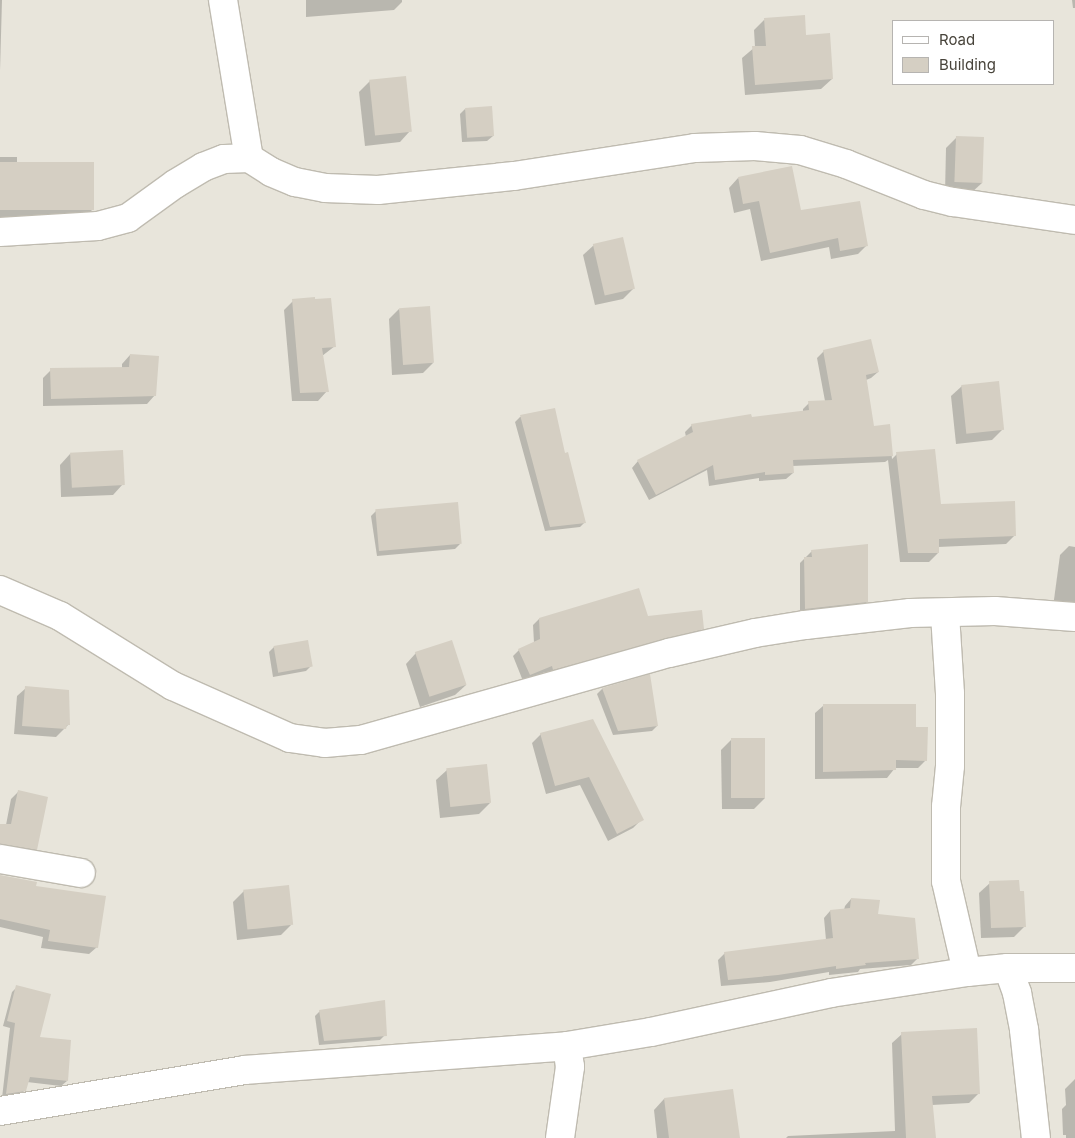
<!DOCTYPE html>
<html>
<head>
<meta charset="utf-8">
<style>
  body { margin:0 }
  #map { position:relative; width:1075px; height:1138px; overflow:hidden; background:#f4f3ed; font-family:Inter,sans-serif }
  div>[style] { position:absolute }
  .residential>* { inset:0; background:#e8e5db }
  .shadow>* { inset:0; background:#0003 }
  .building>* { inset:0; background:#d5cfc3; transform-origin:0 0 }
  .roads { filter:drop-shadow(1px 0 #bfbbb0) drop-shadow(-1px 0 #bfbbb0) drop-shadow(0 1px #bfbbb0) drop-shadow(0 -1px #bfbbb0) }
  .minor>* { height:28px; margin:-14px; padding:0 14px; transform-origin:14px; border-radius:14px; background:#fff }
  span { translate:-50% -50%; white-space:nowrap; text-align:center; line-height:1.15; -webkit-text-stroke:4px #fff; paint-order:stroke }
  .legend { position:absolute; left:892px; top:20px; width:162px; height:65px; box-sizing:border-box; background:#fff; border:1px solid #b6b4b1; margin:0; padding:6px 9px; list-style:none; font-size:15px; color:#48443b }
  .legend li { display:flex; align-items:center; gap:10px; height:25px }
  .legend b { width:25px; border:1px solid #b6b4b1 }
</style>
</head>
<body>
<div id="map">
  <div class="residential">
    <div style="clip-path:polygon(evenodd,0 0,1075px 0,1075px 1138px,0 1138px,0 0,894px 21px,1054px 21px,1054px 84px,894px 84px,894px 21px)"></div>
  </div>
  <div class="shadow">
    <div style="clip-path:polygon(0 0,2px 0,0 71px)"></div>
    <div style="clip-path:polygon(306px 0,402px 0,402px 2px,394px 10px,306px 17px)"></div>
    <div style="clip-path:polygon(1072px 0,1075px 0,1075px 8px,1073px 8px)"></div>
    <div style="clip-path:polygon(764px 20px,805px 36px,832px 79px,821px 89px,745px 95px,742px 58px,755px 47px,754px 30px)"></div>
    <div style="clip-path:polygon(370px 81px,410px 131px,400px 142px,365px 146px,359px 92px)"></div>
    <div style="clip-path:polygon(465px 109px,493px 136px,487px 141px,462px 142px,460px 114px)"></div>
    <div style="clip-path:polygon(957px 137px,982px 183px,971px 193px,945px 193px,946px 148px)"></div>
    <div style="clip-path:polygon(0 157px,17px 157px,17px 164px,93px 209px,85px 217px,0 218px)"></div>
    <div style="clip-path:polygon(738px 178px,800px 212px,867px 245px,858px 254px,831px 259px,829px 247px,761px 261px,750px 209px,734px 213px,729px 188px)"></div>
    <div style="clip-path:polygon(594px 245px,633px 289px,623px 299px,595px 305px,583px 255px)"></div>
    <div style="clip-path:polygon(293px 301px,335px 346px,322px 356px,327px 391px,318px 401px,292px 401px,284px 310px)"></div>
    <div style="clip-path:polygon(399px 309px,433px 363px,423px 373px,392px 375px,389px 319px)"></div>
    <div style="clip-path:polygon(824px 351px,878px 372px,871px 378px,866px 380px,872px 427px,889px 426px,892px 459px,897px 454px,940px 505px,1015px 535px,1006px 544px,938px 547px,938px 553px,929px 562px,900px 562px,888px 460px,885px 462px,792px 466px,793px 473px,786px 479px,759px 481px,759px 478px,709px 486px,707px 470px,649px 500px,632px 468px,638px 461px,686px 437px,685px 432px,692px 425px,803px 412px,803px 409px,809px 403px,825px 401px,817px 358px)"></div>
    <div style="clip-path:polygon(130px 355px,155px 395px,147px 404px,43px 406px,43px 378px,51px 370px,122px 369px,122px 364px)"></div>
    <div style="clip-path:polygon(962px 386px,1002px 430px,992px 440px,956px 444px,951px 396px)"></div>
    <div style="clip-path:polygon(554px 409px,564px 454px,585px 522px,580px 527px,545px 531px,515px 422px,520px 417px)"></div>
    <div style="clip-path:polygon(70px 454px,123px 484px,113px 495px,61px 497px,60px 465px)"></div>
    <div style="clip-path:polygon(376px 511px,460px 544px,455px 549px,377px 556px,371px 516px)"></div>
    <div style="clip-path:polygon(1069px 546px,1075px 547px,1075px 611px,1053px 607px,1060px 555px)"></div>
    <div style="clip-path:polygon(812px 551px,867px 602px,862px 607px,800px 614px,800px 563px)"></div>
    <div style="clip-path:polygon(647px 617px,702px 628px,696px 635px,546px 675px,545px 672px,523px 681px,513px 656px,519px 650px,534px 643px,533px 625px,539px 619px)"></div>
    <div style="clip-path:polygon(274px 647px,311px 666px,306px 671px,273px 677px,269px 652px)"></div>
    <div style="clip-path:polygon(416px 653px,466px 685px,455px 695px,420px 707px,406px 664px)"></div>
    <div style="clip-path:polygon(649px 676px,657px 726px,652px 731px,613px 735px,597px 694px,602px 689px)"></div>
    <div style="clip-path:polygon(26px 688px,69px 724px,56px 737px,14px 734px,17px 696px)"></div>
    <div style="clip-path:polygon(823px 706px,914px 728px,926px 760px,918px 768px,895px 768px,887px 778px,815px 779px,815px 713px)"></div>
    <div style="clip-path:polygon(541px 734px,642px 819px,633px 828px,608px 841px,580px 785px,546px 794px,532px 743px)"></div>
    <div style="clip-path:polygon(732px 739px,765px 798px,754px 809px,722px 809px,721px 750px)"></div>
    <div style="clip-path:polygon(447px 770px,490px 803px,479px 814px,440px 818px,436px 780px)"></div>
    <div style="clip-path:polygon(18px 792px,36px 849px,29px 856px,0 853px,0 825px,6px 825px,11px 799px)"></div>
    <div style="clip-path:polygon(0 876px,34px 887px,97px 947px,89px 954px,41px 948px,43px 937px,0 927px)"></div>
    <div style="clip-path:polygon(990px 883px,1024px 927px,1014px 937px,981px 938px,979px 893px)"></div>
    <div style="clip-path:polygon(244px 891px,291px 925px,281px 935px,237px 940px,233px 902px)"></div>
    <div style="clip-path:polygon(851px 899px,876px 916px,918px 958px,911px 965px,860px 969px,858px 972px,829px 975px,829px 972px,770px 982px,721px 986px,718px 960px,725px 953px,826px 940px,824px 918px,830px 911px,844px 910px,845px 906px)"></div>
    <div style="clip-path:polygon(17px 987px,39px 1038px,67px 1081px,61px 1086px,27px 1082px,25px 1090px,20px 1095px,2px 1098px,10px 1028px,3px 1026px,12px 992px)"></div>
    <div style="clip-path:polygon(320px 1011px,385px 1035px,380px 1040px,319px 1045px,315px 1016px)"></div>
    <div style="clip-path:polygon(902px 1034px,979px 1093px,969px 1103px,932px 1105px,935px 1138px,786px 1138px,788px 1136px,895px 1131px,892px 1043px)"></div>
    <div style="clip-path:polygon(1075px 1079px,1075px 1138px,1066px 1138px,1066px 1135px,1063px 1135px,1062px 1109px,1066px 1105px,1065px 1089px)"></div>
    <div style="clip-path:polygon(664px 1099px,739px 1138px,657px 1138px,654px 1110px)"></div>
  </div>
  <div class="building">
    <div style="clip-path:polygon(805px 15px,806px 35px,830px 33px,833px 79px,755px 85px,752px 46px,766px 46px,764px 18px)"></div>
    <div style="left:406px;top:76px;width:56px;height:37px;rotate:84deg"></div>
    <div style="left:492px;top:106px;width:30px;height:27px;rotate:86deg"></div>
    <div style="left:956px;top:136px;width:28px;height:46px;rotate:2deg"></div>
    <div style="left:0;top:162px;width:94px;height:48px"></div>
    <div style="clip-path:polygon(792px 166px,801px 210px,860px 201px,868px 246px,840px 251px,838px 238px,770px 253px,759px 201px,743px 204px,738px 177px)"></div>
    <div style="left:623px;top:237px;width:53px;height:31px;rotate:77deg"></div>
    <div style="clip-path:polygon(315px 297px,315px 299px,331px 298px,336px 347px,322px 348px,329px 392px,300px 393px,292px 299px)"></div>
    <div style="left:430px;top:306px;width:57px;height:31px;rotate:86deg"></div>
    <div style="clip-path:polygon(871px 339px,879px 372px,866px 375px,874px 426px,890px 424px,893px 456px,793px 460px,794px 473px,765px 475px,765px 472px,715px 480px,713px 465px,656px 495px,637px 460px,693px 432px,691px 424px,751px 414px,752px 417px,809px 410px,808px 401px,832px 400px,823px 350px)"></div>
    <div style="clip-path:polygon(130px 354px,159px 356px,156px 396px,51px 399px,50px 368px,129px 367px)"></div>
    <div style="left:999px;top:381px;width:49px;height:38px;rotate:84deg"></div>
    <div style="clip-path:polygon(555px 408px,565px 453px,568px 452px,586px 523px,550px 527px,520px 415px)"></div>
    <div style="clip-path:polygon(935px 449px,941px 504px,1015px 501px,1016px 536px,939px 539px,939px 553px,908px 553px,896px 452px)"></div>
    <div style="left:123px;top:450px;width:35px;height:53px;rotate:87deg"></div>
    <div style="left:458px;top:502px;width:42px;height:83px;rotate:85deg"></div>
    <div style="clip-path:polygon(868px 544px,868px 602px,805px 609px,804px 557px,812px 557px,811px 550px)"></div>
    <div style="clip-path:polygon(639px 588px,648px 616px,702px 610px,704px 629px,553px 670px,552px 666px,530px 675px,518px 649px,540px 639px,539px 618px)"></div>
    <div style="left:308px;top:640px;width:27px;height:35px;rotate:80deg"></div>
    <div style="left:452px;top:640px;width:47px;height:39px;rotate:72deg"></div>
    <div style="clip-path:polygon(650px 674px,658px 726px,618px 731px,602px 688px)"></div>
    <div style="clip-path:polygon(25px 686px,69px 690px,70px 725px,67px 725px,66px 729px,22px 726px)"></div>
    <div style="clip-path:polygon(823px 704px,916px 704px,916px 727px,928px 727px,927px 761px,896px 760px,896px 770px,823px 772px)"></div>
    <div style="clip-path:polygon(593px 719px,644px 820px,617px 834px,589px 777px,555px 786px,540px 733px)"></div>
    <div style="left:731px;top:738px;width:34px;height:60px"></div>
    <div style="left:487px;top:764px;width:39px;height:41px;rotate:84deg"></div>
    <div style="clip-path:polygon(18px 790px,48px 797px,37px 850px,0 844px,0 824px,11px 824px)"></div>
    <div style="clip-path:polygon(0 875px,37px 882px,36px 886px,106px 896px,98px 948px,48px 941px,50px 930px,0 919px)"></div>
    <div style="clip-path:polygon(1019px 880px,1020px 891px,1024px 891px,1026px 927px,991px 928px,989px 881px)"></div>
    <div style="left:289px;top:885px;width:40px;height:46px;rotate:84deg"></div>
    <div style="clip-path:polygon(851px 898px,880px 900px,878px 914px,915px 918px,919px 959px,865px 963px,866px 965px,836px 969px,836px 966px,778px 975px,728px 980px,724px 952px,833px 938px,830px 910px,850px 908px)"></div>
    <div style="clip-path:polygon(16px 985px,51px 994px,40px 1037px,71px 1040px,68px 1081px,30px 1077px,26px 1091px,6px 1094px,15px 1023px,7px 1021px)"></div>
    <div style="clip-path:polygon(385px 1000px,387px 1036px,324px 1041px,319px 1010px)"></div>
    <div style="clip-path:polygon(977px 1028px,980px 1094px,932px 1096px,936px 1138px,906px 1138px,901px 1032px)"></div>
    <div style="clip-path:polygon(733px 1089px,740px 1138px,669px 1138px,664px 1098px)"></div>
  </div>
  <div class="roads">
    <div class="minor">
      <div style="left:223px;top:0;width:160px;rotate:80.7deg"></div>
      <div style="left:0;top:232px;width:98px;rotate:-3.5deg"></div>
      <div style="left:98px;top:226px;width:31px;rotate:-15deg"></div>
      <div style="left:128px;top:218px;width:58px;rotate:-35.9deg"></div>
      <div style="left:175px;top:184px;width:33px;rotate:-31deg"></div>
      <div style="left:203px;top:167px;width:22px;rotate:-21deg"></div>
      <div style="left:224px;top:159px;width:25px;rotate:-2deg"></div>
      <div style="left:249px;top:158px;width:26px;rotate:32deg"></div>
      <div style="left:271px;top:172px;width:26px;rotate:23deg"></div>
      <div style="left:295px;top:182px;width:31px;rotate:11deg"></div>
      <div style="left:325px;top:188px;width:53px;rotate:2.2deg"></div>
      <div style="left:378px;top:190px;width:137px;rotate:-5.9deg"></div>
      <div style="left:514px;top:176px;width:183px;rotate:-8.8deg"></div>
      <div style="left:695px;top:148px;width:60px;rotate:-1.9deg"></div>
      <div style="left:755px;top:146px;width:45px;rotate:5.1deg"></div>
      <div style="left:800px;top:150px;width:48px;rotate:16.9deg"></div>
      <div style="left:846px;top:164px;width:84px;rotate:21.7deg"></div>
      <div style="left:924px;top:195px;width:30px;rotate:14deg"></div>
      <div style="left:953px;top:202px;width:123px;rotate:8.4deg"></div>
      <div style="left:0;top:590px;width:65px;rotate:23.4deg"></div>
      <div style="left:60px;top:616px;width:133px;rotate:31.8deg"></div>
      <div style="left:173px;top:686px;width:128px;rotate:24deg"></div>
      <div style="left:290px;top:738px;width:35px;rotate:8deg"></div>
      <div style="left:325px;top:743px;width:36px;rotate:-5deg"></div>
      <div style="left:361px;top:740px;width:320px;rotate:-15.8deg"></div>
      <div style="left:669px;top:653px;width:88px;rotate:-13.1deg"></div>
      <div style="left:755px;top:633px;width:51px;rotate:-9.1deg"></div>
      <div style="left:805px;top:625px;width:106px;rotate:-6.5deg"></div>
      <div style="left:910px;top:613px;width:85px;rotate:-1.3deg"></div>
      <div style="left:995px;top:611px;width:80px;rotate:4.3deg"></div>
      <div style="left:945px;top:614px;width:80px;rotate:86.4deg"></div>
      <div style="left:950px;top:694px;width:72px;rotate:90deg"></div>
      <div style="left:950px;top:766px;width:41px;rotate:95.6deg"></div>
      <div style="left:946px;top:807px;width:74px;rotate:90deg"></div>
      <div style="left:946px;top:881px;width:93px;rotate:77deg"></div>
      <div style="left:0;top:859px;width:82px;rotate:9.8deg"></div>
      <div style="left:1008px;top:968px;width:27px;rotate:70deg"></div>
      <div style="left:1017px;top:993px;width:38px;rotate:79deg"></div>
      <div style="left:1024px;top:1030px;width:109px;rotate:83.7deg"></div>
      <div style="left:0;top:1111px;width:247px;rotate:-9.5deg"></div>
      <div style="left:244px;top:1070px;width:324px;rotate:-4.2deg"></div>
      <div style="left:567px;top:1046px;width:85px;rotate:-9.5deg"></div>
      <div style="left:651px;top:1032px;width:184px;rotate:-12.2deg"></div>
      <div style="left:831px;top:993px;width:138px;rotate:-8.8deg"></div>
      <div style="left:967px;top:972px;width:41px;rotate:-5.6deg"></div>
      <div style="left:1008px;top:968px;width:67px"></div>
      <div style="left:560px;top:1138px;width:72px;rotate:-82deg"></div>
      <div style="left:570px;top:1067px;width:21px;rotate:-98deg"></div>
    </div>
  </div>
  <ul class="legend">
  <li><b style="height:6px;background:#fff"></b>Road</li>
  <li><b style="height:14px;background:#d5cfc3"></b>Building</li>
  </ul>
</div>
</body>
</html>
